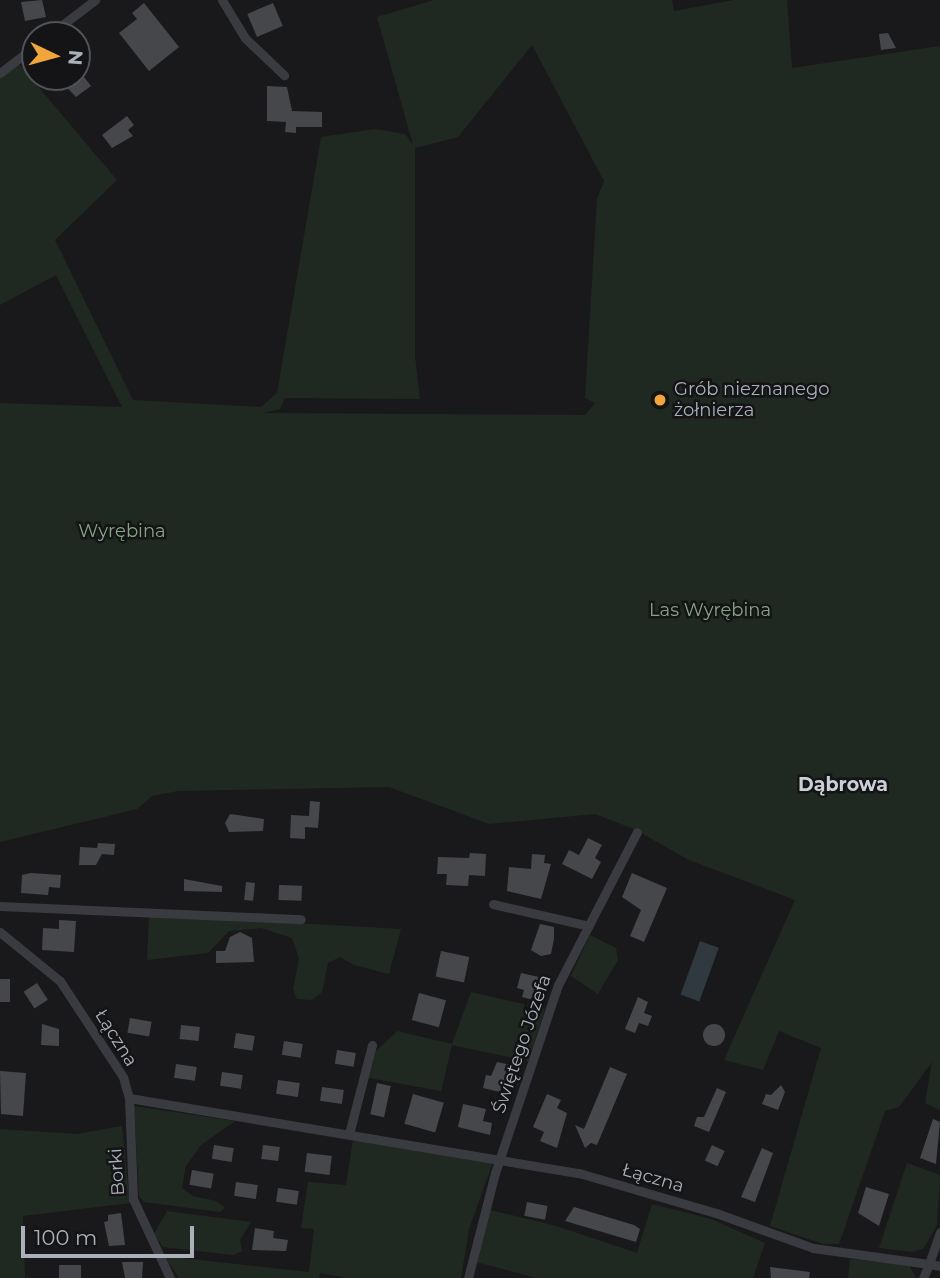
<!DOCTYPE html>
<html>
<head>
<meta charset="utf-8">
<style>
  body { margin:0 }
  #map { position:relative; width:940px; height:1278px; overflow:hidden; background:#19191b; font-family:Montserrat,sans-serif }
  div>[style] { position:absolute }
  .green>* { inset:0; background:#202921 }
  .water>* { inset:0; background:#2f393f; transform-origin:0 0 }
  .building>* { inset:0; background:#45474b; transform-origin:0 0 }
  .round { border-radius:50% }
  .street>* { height:9px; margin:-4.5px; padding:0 4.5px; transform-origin:4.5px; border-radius:4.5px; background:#3a3b40 }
  .dots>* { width:19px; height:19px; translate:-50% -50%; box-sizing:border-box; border:4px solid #141416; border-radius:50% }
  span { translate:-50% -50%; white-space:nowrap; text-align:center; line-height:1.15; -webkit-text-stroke:5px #141416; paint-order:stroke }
  .poi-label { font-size:18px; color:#abb1ba }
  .left { translate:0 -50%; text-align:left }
  .park-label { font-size:18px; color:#83a583 }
  .street-label { font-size:18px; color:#abb1ba }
  .neighbourhood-label { font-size:19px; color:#ccd0d6; font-weight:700 }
  .north { position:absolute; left:21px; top:21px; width:70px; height:70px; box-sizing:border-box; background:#141416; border:2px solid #505358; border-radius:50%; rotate:95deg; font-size:19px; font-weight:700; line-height:28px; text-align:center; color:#abb1ba }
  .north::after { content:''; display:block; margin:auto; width:24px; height:32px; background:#f0a63c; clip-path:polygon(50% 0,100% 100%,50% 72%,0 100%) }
  .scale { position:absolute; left:21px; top:1226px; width:173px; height:32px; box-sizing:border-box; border:4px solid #abb1ba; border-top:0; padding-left:9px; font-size:21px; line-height:24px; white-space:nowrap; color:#abb1ba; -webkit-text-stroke:5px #141416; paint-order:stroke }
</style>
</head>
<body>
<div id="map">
  <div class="green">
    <div style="clip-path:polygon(evenodd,434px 0,672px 0,674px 11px,734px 0,787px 0,792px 68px,940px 46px,940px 1110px,925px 1103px,932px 1062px,899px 1107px,885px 1111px,839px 1244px,823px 1244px,770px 1226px,821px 1048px,779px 1031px,763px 1070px,724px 1060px,795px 900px,689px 860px,634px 829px,595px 814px,489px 824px,389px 787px,178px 791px,152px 796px,137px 809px,0 842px,0 403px,122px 407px,56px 275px,0 305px,0 78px,19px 64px,117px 180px,55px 240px,133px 400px,261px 407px,277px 393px,321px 137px,375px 129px,405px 134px,413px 145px,377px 17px,434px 0,532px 45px,604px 181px,597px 199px,585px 398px,595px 403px,585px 415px,263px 413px,280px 409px,285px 398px,420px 399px,415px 356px,415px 148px,458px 137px,532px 45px)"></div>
    <div style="clip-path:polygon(149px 915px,401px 929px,389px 974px,354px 965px,340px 957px,328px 963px,322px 992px,312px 1000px,297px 999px,293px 989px,299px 958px,292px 938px,261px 928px,229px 931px,208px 953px,147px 960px)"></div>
    <div style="clip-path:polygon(590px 935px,616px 948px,618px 960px,598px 994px,571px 976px)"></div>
    <div style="clip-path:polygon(471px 992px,545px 1009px,528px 1061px,452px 1045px,441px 1091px,369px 1078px,376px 1051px,397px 1031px,452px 1044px)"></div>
    <div style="clip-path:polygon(134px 1106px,235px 1121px,201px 1145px,186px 1166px,182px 1188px,193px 1196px,216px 1201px,225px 1208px,220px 1212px,144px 1202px,139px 1196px)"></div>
    <div style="clip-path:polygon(122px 1126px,130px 1203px,23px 1216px,25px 1278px,0 1278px,0 1129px,77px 1134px)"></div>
    <div style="clip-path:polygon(353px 1139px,493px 1162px,469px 1229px,461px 1278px,347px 1278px,320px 1273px,319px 1278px,179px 1278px,164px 1256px,309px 1272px,314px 1229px,301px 1228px,308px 1182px,346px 1185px)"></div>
    <div style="clip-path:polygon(907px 1163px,940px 1175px,937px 1225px,924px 1248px,913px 1252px,879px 1248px)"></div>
    <div style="clip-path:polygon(652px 1204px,711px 1219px,765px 1243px,753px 1278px,537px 1278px,476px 1262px,490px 1210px,556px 1226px,637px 1253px)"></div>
    <div style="clip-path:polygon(167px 1211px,251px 1222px,240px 1240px,242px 1251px,233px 1255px,163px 1247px,154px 1234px)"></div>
    <div style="clip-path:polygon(850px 1259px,909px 1265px,916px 1278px,848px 1278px)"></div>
  </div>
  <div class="water">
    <div style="left:700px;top:941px;width:20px;height:57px;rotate:20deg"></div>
  </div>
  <div class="building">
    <div style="clip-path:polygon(42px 0,46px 17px,25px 21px,21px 2px)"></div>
    <div style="clip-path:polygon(144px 3px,179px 47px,149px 71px,119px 33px,137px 19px,132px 13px)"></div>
    <div style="left:273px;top:3px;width:25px;height:28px;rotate:67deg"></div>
    <div style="clip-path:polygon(888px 33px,896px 48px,881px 50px,879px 34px)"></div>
    <div style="clip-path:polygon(77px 68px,91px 86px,76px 97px,57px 77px,77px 77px)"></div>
    <div style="clip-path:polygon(267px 86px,287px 87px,292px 111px,322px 112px,322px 127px,296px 127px,296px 133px,285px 132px,286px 122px,267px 121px)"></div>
    <div style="clip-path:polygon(127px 116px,134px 125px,128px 130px,133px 136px,112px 148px,102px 135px)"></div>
    <div style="clip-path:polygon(310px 801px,320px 802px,318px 828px,305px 827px,305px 839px,290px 838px,291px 815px,309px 816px)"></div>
    <div style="clip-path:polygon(230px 814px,264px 819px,263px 831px,229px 832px,225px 823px)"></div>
    <div style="clip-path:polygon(588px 838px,602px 845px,595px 858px,601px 862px,592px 879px,562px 864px,569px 850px,579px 855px)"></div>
    <div style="clip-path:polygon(98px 843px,115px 844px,114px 855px,102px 854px,96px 865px,79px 865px,80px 847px,97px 848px)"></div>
    <div style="clip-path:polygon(470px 853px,486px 854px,485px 876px,469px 875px,468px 886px,446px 885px,447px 874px,437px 874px,438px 857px,469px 858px)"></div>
    <div style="clip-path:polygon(532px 854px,545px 855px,544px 863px,551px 864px,541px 899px,507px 891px,509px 867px,531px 869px)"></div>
    <div style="clip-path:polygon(31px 873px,61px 875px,60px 888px,49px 887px,48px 895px,21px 893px,22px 875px)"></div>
    <div style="clip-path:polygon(632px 873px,667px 888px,644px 942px,630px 936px,641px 910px,622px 897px)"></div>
    <div style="clip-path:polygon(184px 879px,222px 886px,222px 892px,184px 891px)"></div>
    <div style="left:246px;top:882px;width:9px;height:18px;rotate:6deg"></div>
    <div style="left:279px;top:885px;width:23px;height:15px;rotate:2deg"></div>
    <div style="clip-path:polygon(59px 920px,76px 921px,74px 952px,42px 950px,43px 928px,59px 929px)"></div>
    <div style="clip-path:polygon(540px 924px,554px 927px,554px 939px,551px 954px,541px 956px,531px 950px)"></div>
    <div style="clip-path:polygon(240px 932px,252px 938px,254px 962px,216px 963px,216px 951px,225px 951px,230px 937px)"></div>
    <div style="left:441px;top:951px;width:29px;height:26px;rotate:12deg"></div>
    <div style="clip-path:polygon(521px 973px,539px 977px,533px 1000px,522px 997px,524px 990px,517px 988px)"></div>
    <div style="left:0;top:979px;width:10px;height:23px"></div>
    <div style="left:37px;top:983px;width:20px;height:16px;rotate:57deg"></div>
    <div style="left:419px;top:993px;width:28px;height:28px;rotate:15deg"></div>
    <div style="clip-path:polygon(638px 997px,648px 1002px,644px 1013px,652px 1016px,648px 1026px,639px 1023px,635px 1033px,625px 1029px)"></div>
    <div style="left:130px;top:1018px;width:22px;height:15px;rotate:10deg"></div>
    <div class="round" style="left:703px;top:1024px;width:22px;height:22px"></div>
    <div style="clip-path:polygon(42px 1024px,59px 1029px,59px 1046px,41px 1045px)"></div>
    <div style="left:181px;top:1025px;width:19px;height:14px;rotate:6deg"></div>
    <div style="left:236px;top:1033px;width:19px;height:15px;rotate:9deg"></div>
    <div style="left:284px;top:1041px;width:19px;height:14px;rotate:9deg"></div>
    <div style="left:337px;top:1050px;width:19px;height:14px;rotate:9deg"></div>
    <div style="clip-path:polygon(497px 1062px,511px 1065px,500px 1092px,483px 1088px,486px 1075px,491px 1076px)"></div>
    <div style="left:176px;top:1064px;width:21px;height:14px;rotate:8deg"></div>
    <div style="clip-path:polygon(610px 1067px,627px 1074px,597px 1145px,591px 1143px,585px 1148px,575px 1125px,584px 1129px)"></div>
    <div style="clip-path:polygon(0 1071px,26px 1073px,23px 1116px,1px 1114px)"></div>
    <div style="left:222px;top:1072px;width:21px;height:14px;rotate:8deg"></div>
    <div style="left:278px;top:1080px;width:22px;height:14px;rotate:8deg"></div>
    <div style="left:377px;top:1083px;width:14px;height:32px;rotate:12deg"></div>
    <div style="clip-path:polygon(781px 1085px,785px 1092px,778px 1110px,762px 1104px,766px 1094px,771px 1095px)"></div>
    <div style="left:322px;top:1087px;width:22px;height:14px;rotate:8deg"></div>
    <div style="clip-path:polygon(717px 1088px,726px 1092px,709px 1132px,694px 1126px,697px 1117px,704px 1117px)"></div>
    <div style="left:413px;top:1094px;width:32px;height:31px;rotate:16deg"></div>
    <div style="clip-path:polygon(547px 1094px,561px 1100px,557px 1108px,567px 1113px,557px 1148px,540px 1141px,544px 1132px,533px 1127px)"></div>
    <div style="clip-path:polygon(463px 1104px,486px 1109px,483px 1121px,492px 1123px,490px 1135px,458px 1127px)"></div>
    <div style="clip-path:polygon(933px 1119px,940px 1122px,936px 1164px,920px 1158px)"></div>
    <div style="left:214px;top:1145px;width:20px;height:14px;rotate:9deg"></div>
    <div style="left:263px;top:1145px;width:17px;height:14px;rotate:7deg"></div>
    <div style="left:712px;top:1145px;width:14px;height:17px;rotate:25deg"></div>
    <div style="clip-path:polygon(762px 1148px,773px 1153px,755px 1202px,741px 1197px)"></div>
    <div style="left:307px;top:1153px;width:25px;height:19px;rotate:7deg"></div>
    <div style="left:192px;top:1170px;width:22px;height:15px;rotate:10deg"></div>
    <div style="left:236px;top:1182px;width:22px;height:14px;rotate:8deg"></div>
    <div style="clip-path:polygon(866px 1187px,889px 1194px,879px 1226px,858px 1213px)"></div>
    <div style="left:278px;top:1188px;width:21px;height:14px;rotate:8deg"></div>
    <div style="left:527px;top:1202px;width:21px;height:14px;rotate:11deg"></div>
    <div style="clip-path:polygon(574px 1207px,634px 1225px,640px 1229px,636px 1242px,565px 1221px)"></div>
    <div style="clip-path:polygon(121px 1213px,125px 1245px,109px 1246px,104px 1222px,108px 1221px,108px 1215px)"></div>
    <div style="clip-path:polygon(255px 1228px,274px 1231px,273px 1238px,288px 1240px,286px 1251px,252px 1250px)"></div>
    <div style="clip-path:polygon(122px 1262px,143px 1262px,142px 1278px,125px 1278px)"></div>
    <div style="left:59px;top:1265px;width:22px;height:13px"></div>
    <div style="clip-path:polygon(770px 1267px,810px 1272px,809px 1278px,771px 1278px)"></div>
  </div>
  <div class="street">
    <div style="left:222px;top:0;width:44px;rotate:58.8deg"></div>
    <div style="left:245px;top:38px;width:54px;rotate:43.5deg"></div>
    <div style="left:49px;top:35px;width:58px;rotate:-37.3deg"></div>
    <div style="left:0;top:73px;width:44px;rotate:-37.6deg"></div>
    <div style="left:493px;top:904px;width:94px;rotate:12.9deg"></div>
    <div style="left:0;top:906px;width:301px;rotate:2.5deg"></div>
    <div style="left:0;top:932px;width:77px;rotate:39.2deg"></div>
    <div style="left:60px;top:981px;width:115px;rotate:56.7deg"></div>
    <div style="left:123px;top:1077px;width:22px;rotate:74deg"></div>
    <div style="left:129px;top:1098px;width:101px;rotate:87.7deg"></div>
    <div style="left:133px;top:1199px;width:87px;rotate:64.9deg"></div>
    <div style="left:129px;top:1098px;width:456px;rotate:9.5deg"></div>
    <div style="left:579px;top:1173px;width:143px;rotate:16.3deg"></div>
    <div style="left:716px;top:1213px;width:103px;rotate:19.8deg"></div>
    <div style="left:813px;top:1248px;width:117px;rotate:7.9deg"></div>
    <div style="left:929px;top:1264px;width:15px;rotate:113deg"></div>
    <div style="left:349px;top:1134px;width:92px;rotate:-75.5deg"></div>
    <div style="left:940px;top:1232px;width:34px;rotate:109deg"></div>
    <div style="left:929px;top:1264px;width:11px;rotate:10deg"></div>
    <div style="left:468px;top:1278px;width:108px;rotate:-75.6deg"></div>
    <div style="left:495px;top:1173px;width:198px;rotate:-71.5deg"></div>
    <div style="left:558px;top:985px;width:172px;rotate:-62.7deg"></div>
  </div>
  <div class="dots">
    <div style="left:660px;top:400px;background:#f0a63c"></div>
  </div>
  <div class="poi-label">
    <span class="left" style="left:674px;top:400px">Grób nieznanego<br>żołnierza</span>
  </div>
  <div class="park-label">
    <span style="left:122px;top:531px">Wyrębina</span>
    <span style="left:710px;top:610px">Las Wyrębina</span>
  </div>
  <div class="street-label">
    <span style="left:116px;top:1038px;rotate:58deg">Łączna</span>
    <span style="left:522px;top:1044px;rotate:-71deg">Świętego Józefa</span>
    <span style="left:117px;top:1172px;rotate:-94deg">Borki</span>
    <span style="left:653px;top:1178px;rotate:16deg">Łączna</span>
  </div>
  <div class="neighbourhood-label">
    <span style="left:843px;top:785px">Dąbrowa</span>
  </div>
  <div class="north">N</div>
  <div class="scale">100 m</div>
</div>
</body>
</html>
